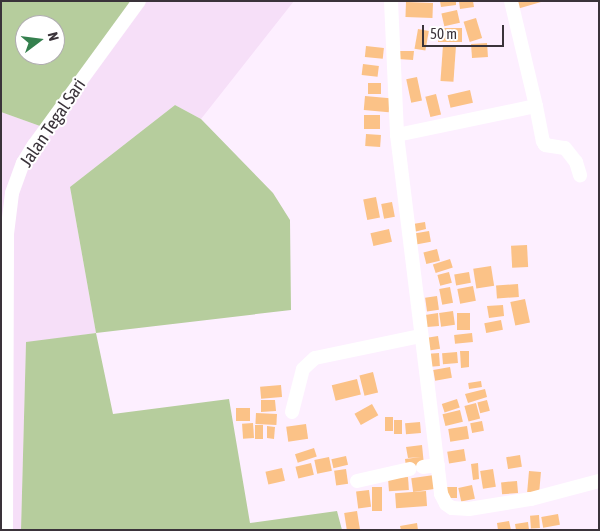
<!DOCTYPE html>
<html>
<head>
<meta charset="utf-8">
<style>
  body { margin:0 }
  #map { position:relative; width:600px; height:531px; overflow:hidden; background:#fdefff; font-family:"Asap Condensed",sans-serif }
  div>[style] { position:absolute }
  .built>* { inset:0; background:#f6dff8 }
  .green>* { inset:0; background:#b6cd9d }
  .building>* { inset:0; background:#fbc287; transform-origin:0 0 }
  .minor>* { height:14px; margin:-7px; padding:0 7px; transform-origin:7px; border-radius:7px; background:#fff }
  span { translate:-50% -50%; white-space:nowrap; text-align:center; line-height:1.15; -webkit-text-stroke:4px #fff; paint-order:stroke }
  .street-label { font-size:18px; color:#3a333a }
  .frame { position:absolute; inset:0; border:2px solid #3a333a; pointer-events:none }
  .north { position:absolute; left:15px; top:15px; width:50px; height:50px; box-sizing:border-box; background:#fff; border:1px solid #b0adb0; border-radius:50%; rotate:75deg; font-size:14px; font-weight:700; line-height:20px; text-align:center; color:#3a333a }
  .north::after { content:''; display:block; margin:auto; width:18px; height:22px; background:#35804e; clip-path:polygon(50% 0,100% 100%,50% 72%,0 100%) }
  .scale { position:absolute; left:422px; top:25px; width:82px; height:22px; box-sizing:border-box; border:2px solid #3a333a; border-top:0; padding-left:6px; font-size:15px; line-height:18px; white-space:nowrap; color:#3a333a; -webkit-text-stroke:4px #fff; paint-order:stroke }
</style>
</head>
<body>
<div id="map">
  <div class="built">
    <div style="clip-path:polygon(131px 1px,294px 1px,201px 119px,175px 105px,70px 187px,96px 333px,26px 343px,21px 530px,1px 530px,1px 112px,40px 126px)"></div>
  </div>
  <div class="green">
    <div style="clip-path:polygon(evenodd,1px 1px,131px 1px,40px 126px,1px 112px,1px 1px,25px 25px,55px 25px,55px 55px,25px 55px,25px 25px)"></div>
    <div style="clip-path:polygon(175px 105px,201px 119px,273px 193px,290px 220px,291px 310px,96px 333px,113px 414px,229px 399px,250px 523px,337px 511px,342px 530px,21px 530px,26px 342px,96px 333px,70px 187px)"></div>
  </div>
  <div class="building">
    <div style="clip-path:polygon(440px 1px,456px 1px,456px 5px,441px 7px)"></div>
    <div style="clip-path:polygon(459px 1px,473px 1px,474px 7px,460px 9px)"></div>
    <div style="clip-path:polygon(514px 1px,541px 1px,541px 2px,517px 9px)"></div>
    <div style="left:406px;top:2px;width:27px;height:15px;rotate:2deg"></div>
    <div style="left:457px;top:10px;width:13px;height:16px;rotate:77deg"></div>
    <div style="left:476px;top:18px;width:21px;height:13px;rotate:73deg"></div>
    <div style="left:438px;top:28px;width:24px;height:14px"></div>
    <div style="left:418px;top:29px;width:11px;height:20px;rotate:10deg"></div>
    <div style="left:487px;top:43px;width:14px;height:16px;rotate:86deg"></div>
    <div style="left:443px;top:45px;width:13px;height:36px;rotate:4deg"></div>
    <div style="left:366px;top:46px;width:18px;height:11px;rotate:6deg"></div>
    <div style="clip-path:polygon(399px 51px,414px 51px,413px 60px,398px 59px)"></div>
    <div style="left:363px;top:64px;width:16px;height:11px;rotate:7deg"></div>
    <div style="left:417px;top:77px;width:24px;height:11px;rotate:78deg"></div>
    <div style="left:368px;top:83px;width:13px;height:11px"></div>
    <div style="left:470px;top:90px;width:13px;height:23px;rotate:77deg"></div>
    <div style="left:436px;top:94px;width:21px;height:11px;rotate:76deg"></div>
    <div style="left:365px;top:96px;width:25px;height:14px;rotate:5deg"></div>
    <div style="left:364px;top:115px;width:16px;height:14px"></div>
    <div style="left:366px;top:134px;width:15px;height:12px;rotate:4deg"></div>
    <div style="left:376px;top:197px;width:21px;height:13px;rotate:79deg"></div>
    <div style="left:392px;top:202px;width:15px;height:11px;rotate:79deg"></div>
    <div style="clip-path:polygon(425px 222px,426px 229px,414px 232px,413px 224px)"></div>
    <div style="left:389px;top:229px;width:13px;height:19px;rotate:77deg"></div>
    <div style="left:429px;top:231px;width:11px;height:15px;rotate:80deg"></div>
    <div style="left:527px;top:245px;width:22px;height:16px;rotate:87deg"></div>
    <div style="left:437px;top:249px;width:12px;height:14px;rotate:76deg"></div>
    <div style="left:450px;top:259px;width:9px;height:18px;rotate:72deg"></div>
    <div style="left:491px;top:266px;width:20px;height:18px;rotate:81deg"></div>
    <div style="left:449px;top:272px;width:11px;height:12px;rotate:75deg"></div>
    <div style="left:469px;top:272px;width:11px;height:15px;rotate:80deg"></div>
    <div style="left:518px;top:284px;width:13px;height:22px;rotate:86deg"></div>
    <div style="left:473px;top:286px;width:15px;height:16px;rotate:79deg"></div>
    <div style="left:450px;top:287px;width:16px;height:11px;rotate:79deg"></div>
    <div style="left:437px;top:296px;width:14px;height:12px;rotate:82deg"></div>
    <div style="left:525px;top:299px;width:24px;height:15px;rotate:78deg"></div>
    <div style="clip-path:polygon(503px 305px,504px 316px,489px 318px,487px 306px)"></div>
    <div style="left:453px;top:311px;width:14px;height:14px;rotate:82deg"></div>
    <div style="clip-path:polygon(438px 313px,439px 326px,427px 327px,425px 315px)"></div>
    <div style="left:470px;top:313px;width:17px;height:13px;rotate:90deg"></div>
    <div style="left:501px;top:320px;width:10px;height:17px;rotate:79deg"></div>
    <div style="left:472px;top:333px;width:9px;height:18px;rotate:84deg"></div>
    <div style="left:438px;top:336px;width:13px;height:11px;rotate:81deg"></div>
    <div style="clip-path:polygon(460px 351px,469px 351px,469px 367px,461px 368px)"></div>
    <div style="left:457px;top:352px;width:11px;height:15px;rotate:85deg"></div>
    <div style="left:439px;top:353px;width:13px;height:10px;rotate:86deg"></div>
    <div style="left:450px;top:367px;width:11px;height:17px;rotate:80deg"></div>
    <div style="left:373px;top:372px;width:21px;height:14px;rotate:76deg"></div>
    <div style="left:357px;top:379px;width:16px;height:26px;rotate:76deg"></div>
    <div style="left:481px;top:381px;width:6px;height:13px;rotate:81deg"></div>
    <div style="left:281px;top:385px;width:12px;height:21px;rotate:85deg"></div>
    <div style="clip-path:polygon(485px 389px,487px 397px,468px 403px,465px 394px)"></div>
    <div style="left:457px;top:399px;width:9px;height:16px;rotate:72deg"></div>
    <div style="clip-path:polygon(261px 400px,275px 400px,276px 411px,261px 412px)"></div>
    <div style="left:487px;top:400px;width:11px;height:10px;rotate:75deg"></div>
    <div style="left:476px;top:403px;width:16px;height:12px;rotate:75deg"></div>
    <div style="left:372px;top:404px;width:13px;height:20px;rotate:61deg"></div>
    <div style="left:236px;top:408px;width:14px;height:13px"></div>
    <div style="left:460px;top:410px;width:12px;height:18px;rotate:76deg"></div>
    <div style="left:256px;top:413px;width:21px;height:11px;rotate:3deg"></div>
    <div style="left:385px;top:417px;width:8px;height:14px"></div>
    <div style="left:394px;top:420px;width:8px;height:14px"></div>
    <div style="left:482px;top:421px;width:10px;height:12px;rotate:79deg"></div>
    <div style="left:420px;top:422px;width:11px;height:15px;rotate:85deg"></div>
    <div style="left:253px;top:423px;width:15px;height:11px;rotate:86deg"></div>
    <div style="left:306px;top:424px;width:15px;height:20px;rotate:82deg"></div>
    <div style="left:255px;top:425px;width:8px;height:14px"></div>
    <div style="clip-path:polygon(267px 426px,275px 427px,274px 439px,267px 438px)"></div>
    <div style="left:467px;top:426px;width:13px;height:19px;rotate:81deg"></div>
    <div style="clip-path:polygon(422px 445px,424px 465px,406px 467px,405px 459px,421px 457px,408px 458px,406px 447px)"></div>
    <div style="left:314px;top:448px;width:9px;height:20px;rotate:72deg"></div>
    <div style="left:464px;top:449px;width:12px;height:17px;rotate:81deg"></div>
    <div style="left:520px;top:455px;width:12px;height:14px;rotate:81deg"></div>
    <div style="left:346px;top:456px;width:9px;height:15px;rotate:77deg"></div>
    <div style="left:329px;top:457px;width:14px;height:15px;rotate:78deg"></div>
    <div style="left:311px;top:463px;width:12px;height:16px;rotate:76deg"></div>
    <div style="clip-path:polygon(478px 463px,479px 479px,473px 480px,471px 464px)"></div>
    <div style="left:282px;top:468px;width:13px;height:17px;rotate:77deg"></div>
    <div style="left:346px;top:469px;width:15px;height:12px;rotate:82deg"></div>
    <div style="left:493px;top:469px;width:18px;height:13px;rotate:81deg"></div>
    <div style="left:529px;top:471px;width:12px;height:21px;rotate:5deg"></div>
    <div style="left:434px;top:475px;width:14px;height:23px;rotate:82deg"></div>
    <div style="left:408px;top:477px;width:13px;height:20px;rotate:86deg"></div>
    <div style="left:517px;top:481px;width:12px;height:16px;rotate:85deg"></div>
    <div style="left:472px;top:485px;width:14px;height:14px;rotate:78deg"></div>
    <div style="left:372px;top:487px;width:10px;height:24px"></div>
    <div style="left:447px;top:487px;width:10px;height:11px"></div>
    <div style="left:369px;top:490px;width:17px;height:13px;rotate:83deg"></div>
    <div style="left:426px;top:491px;width:15px;height:31px;rotate:86deg"></div>
    <div style="left:357px;top:511px;width:19px;height:13px;rotate:81deg"></div>
    <div style="left:558px;top:514px;width:11px;height:17px;rotate:80deg"></div>
    <div style="left:539px;top:515px;width:13px;height:9px;rotate:86deg"></div>
    <div style="clip-path:polygon(509px 521px,511px 530px,498px 530px,497px 523px)"></div>
    <div style="clip-path:polygon(528px 522px,529px 530px,516px 530px,515px 524px)"></div>
    <div style="clip-path:polygon(417px 523px,418px 530px,401px 530px,400px 526px)"></div>
  </div>
  <div class="minor">
    <div style="left:391px;top:1px;width:134px;rotate:87.4deg"></div>
    <div style="left:397px;top:135px;width:362px;rotate:83deg"></div>
    <div style="left:441px;top:494px;width:11px;rotate:63deg"></div>
    <div style="left:446px;top:504px;width:7px;rotate:34deg"></div>
    <div style="left:452px;top:508px;width:17px;rotate:3deg"></div>
    <div style="left:469px;top:509px;width:63px;rotate:-9.2deg"></div>
    <div style="left:531px;top:499px;width:70px;rotate:-14.8deg"></div>
    <div style="left:536px;top:106px;width:36px;rotate:79deg"></div>
    <div style="left:543px;top:141px;width:4px;rotate:63deg"></div>
    <div style="left:545px;top:145px;width:20px;rotate:9deg"></div>
    <div style="left:565px;top:148px;width:18px;rotate:52deg"></div>
    <div style="left:576px;top:162px;width:14px;rotate:73deg"></div>
    <div style="left:397px;top:135px;width:142px;rotate:-11.8deg"></div>
    <div style="left:536px;top:106px;width:108px;rotate:-103.4deg"></div>
    <div style="left:292px;top:412px;width:44px;rotate:-75.7deg"></div>
    <div style="left:303px;top:369px;width:16px;rotate:-43deg"></div>
    <div style="left:315px;top:358px;width:107px;rotate:-11.8deg"></div>
    <div style="left:423px;top:467px;width:15px;rotate:-8deg"></div>
    <div style="left:357px;top:481px;width:54px;rotate:-12.8deg"></div>
    <div style="left:6px;top:530px;width:296px;rotate:-89.8deg"></div>
    <div style="left:7px;top:234px;width:41px;rotate:-83deg"></div>
    <div style="left:12px;top:193px;width:32px;rotate:-70deg"></div>
    <div style="left:23px;top:163px;width:21px;rotate:-59deg"></div>
    <div style="left:34px;top:145px;width:178px;rotate:-53.9deg"></div>
  </div>
  <div class="street-label">
    <span style="left:53px;top:123px;rotate:-56deg">Jalan Tegal Sari</span>
  </div>
  <div class="frame"></div>
  <div class="north">N</div>
  <div class="scale">50 m</div>
</div>
</body>
</html>
